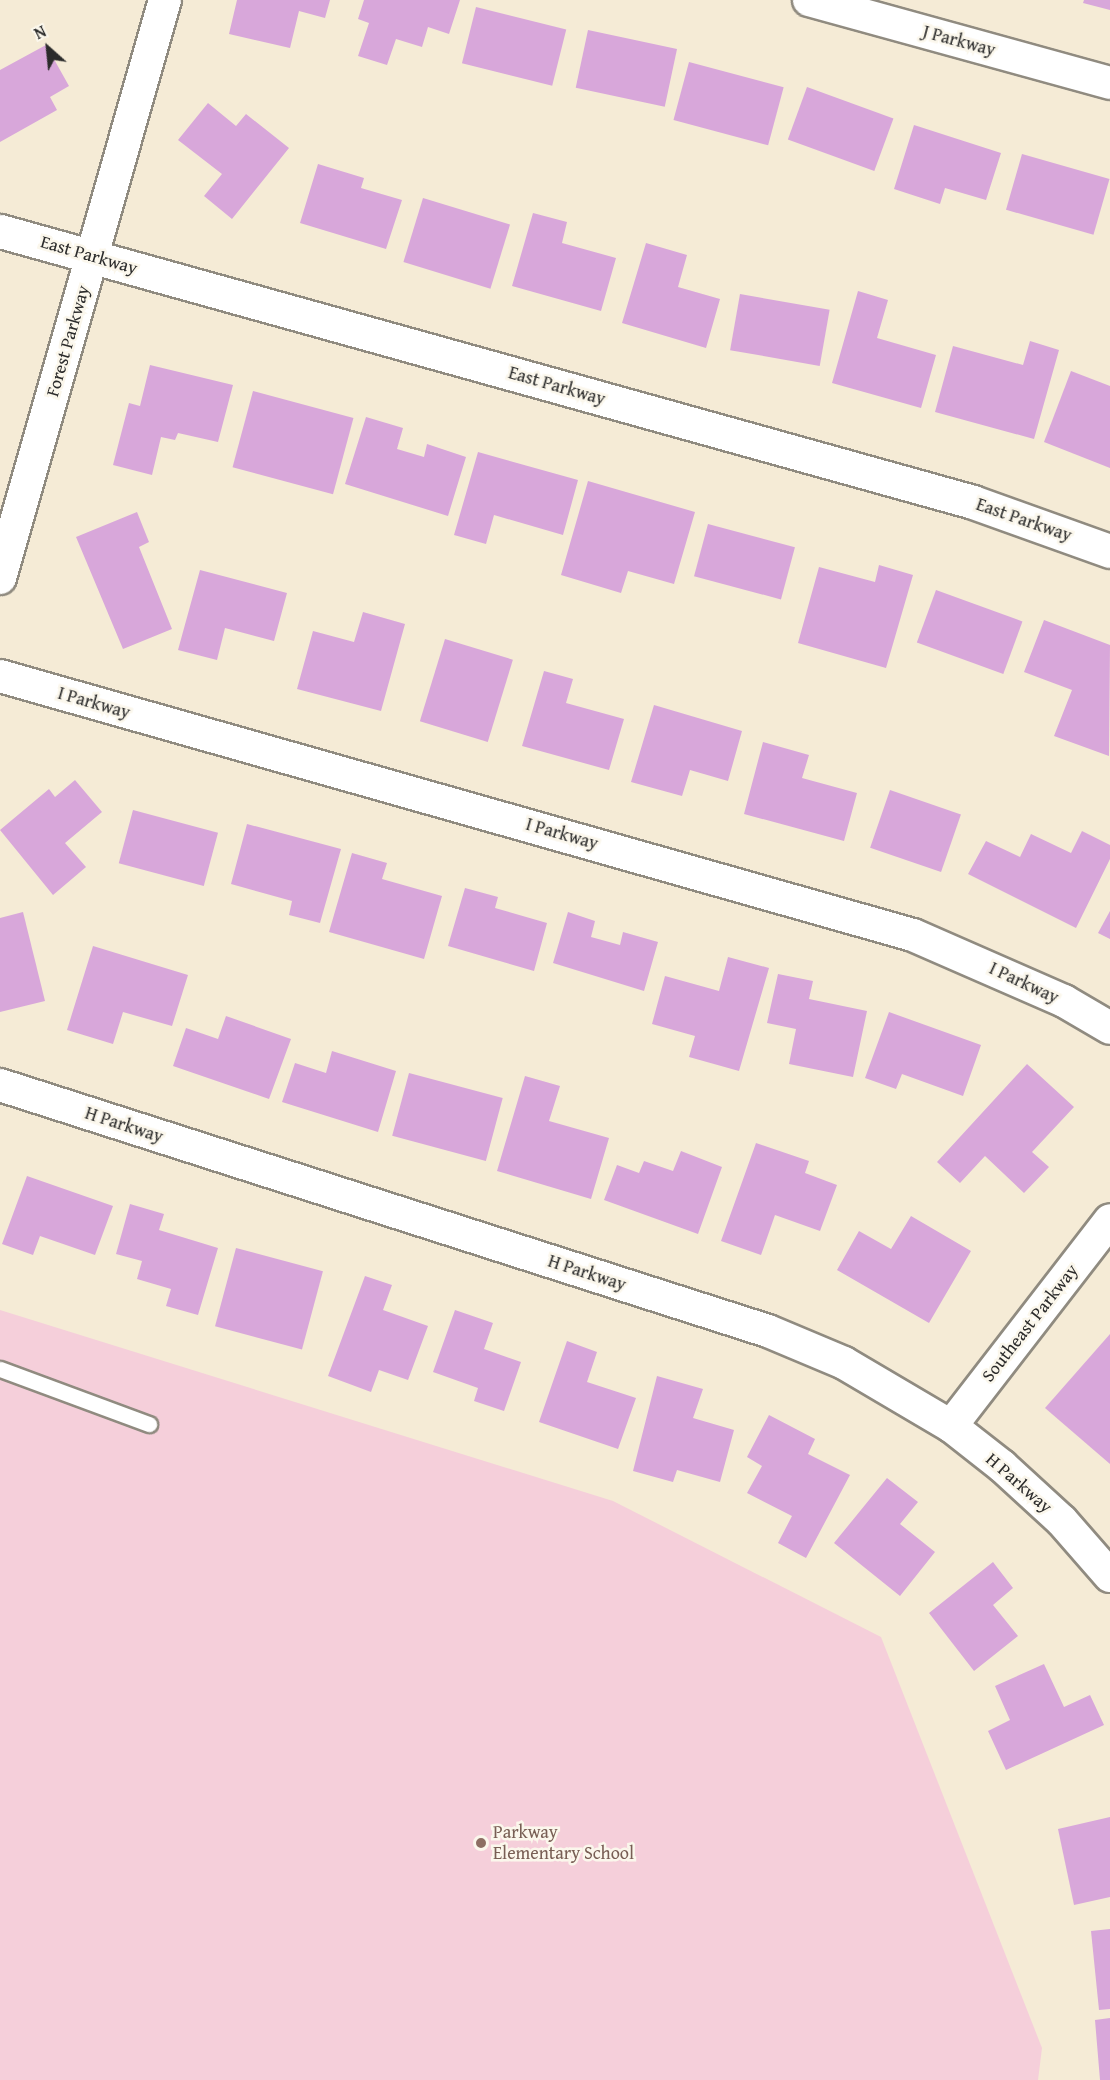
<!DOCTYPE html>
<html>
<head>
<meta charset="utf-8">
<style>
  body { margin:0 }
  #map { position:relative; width:1110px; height:2080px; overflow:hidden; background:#f5ebd6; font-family:"Gentium Book Plus",serif }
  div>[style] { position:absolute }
  .built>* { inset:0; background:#f5cfda }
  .building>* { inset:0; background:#d8a7da; transform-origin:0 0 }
  .roads { filter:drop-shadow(2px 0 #908b80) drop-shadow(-2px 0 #908b80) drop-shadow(0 2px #908b80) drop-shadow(0 -2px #908b80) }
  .lane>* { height:15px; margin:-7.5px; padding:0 7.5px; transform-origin:7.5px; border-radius:7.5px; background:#fff }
  .street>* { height:32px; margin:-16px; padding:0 16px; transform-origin:16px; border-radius:16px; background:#fff }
  .secondary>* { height:33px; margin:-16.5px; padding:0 16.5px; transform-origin:16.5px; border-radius:16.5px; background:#fff }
  .dots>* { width:16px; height:16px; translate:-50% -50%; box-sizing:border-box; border:3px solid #fbf7ec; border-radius:50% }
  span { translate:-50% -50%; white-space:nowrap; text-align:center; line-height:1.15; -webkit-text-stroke:5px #fbf7ec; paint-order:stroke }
  .street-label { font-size:18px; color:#2b2b2b }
  .education-label { font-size:18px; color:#785e54 }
  .left { translate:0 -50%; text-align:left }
  .north { position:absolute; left:18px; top:18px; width:60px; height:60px; -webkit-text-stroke:4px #fbf7ec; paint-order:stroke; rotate:333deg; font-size:16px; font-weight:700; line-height:24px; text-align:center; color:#2b2b2b }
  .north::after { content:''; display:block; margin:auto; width:21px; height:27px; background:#2b2b2b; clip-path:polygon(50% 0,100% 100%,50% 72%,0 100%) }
</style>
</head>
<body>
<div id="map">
  <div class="built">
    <div style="clip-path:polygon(0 1310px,613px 1501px,881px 1637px,1042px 2048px,1038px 2080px,0 2080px)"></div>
  </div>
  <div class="building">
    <div style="clip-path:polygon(237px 0,330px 0,325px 18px,299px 11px,290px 48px,229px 34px)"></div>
    <div style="clip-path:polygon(364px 0,460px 0,449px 34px,428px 27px,422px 47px,396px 39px,387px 65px,358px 56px,369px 23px,358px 19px)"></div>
    <div style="clip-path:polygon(1084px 0,1110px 0,1110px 10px,1083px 3px)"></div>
    <div style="left:476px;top:7px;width:93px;height:58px;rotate:14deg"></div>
    <div style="left:588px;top:30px;width:91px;height:59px;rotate:12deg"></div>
    <div style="clip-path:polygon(46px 45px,69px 86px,50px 97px,57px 110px,0 142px,0 70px)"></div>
    <div style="left:689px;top:62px;width:98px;height:60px;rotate:15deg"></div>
    <div style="left:807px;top:87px;width:92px;height:56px;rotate:20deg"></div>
    <div style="clip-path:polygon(208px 103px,236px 126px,246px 114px,289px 148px,232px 219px,204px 196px,222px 174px,178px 140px)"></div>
    <div style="clip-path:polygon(914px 125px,1001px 153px,986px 200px,945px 188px,940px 204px,894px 189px)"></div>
    <div style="left:1022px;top:154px;width:91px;height:58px;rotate:16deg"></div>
    <div style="clip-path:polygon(318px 164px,364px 178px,361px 188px,402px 200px,386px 249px,300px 223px)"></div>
    <div style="left:423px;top:198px;width:91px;height:67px;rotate:17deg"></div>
    <div style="clip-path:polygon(533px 213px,567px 222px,562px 243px,616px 258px,601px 311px,512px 286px)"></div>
    <div style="clip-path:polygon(646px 243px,687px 255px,678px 287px,720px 299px,706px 348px,622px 323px)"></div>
    <div style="clip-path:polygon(858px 291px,888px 300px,877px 338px,936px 355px,921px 408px,832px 383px)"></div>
    <div style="left:740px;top:294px;width:91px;height:57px;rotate:10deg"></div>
    <div style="clip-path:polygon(1030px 341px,1059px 350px,1034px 439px,935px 412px,953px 346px,1023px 365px)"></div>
    <div style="clip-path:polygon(150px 365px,233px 385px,218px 442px,178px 433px,175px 440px,161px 437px,152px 475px,113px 465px,129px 403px,140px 406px)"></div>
    <div style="clip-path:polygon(1071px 371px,1110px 386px,1110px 468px,1044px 442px)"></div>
    <div style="left:253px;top:391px;width:104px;height:79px;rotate:15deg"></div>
    <div style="clip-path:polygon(366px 417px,403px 428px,397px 449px,424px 457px,427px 444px,466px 457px,448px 516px,345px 484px)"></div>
    <div style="clip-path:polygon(478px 452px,578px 480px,563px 535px,494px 515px,486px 544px,454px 535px)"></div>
    <div style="clip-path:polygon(588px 481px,695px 512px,674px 584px,628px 571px,621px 593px,561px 575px)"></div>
    <div style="clip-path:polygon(137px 512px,149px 542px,139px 547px,172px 629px,123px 649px,76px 537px)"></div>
    <div style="left:708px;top:524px;width:90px;height:54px;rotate:15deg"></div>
    <div style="clip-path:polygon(879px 565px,913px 575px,886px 668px,798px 643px,819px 567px,875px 582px)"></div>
    <div style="clip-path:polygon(200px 570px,287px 593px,274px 641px,225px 628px,217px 660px,178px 650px)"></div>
    <div style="left:936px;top:590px;width:92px;height:56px;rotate:20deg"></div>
    <div style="clip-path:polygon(363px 612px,405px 624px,381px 711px,297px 689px,313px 631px,354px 642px)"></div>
    <div style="clip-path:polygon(1044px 620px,1110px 645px,1109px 756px,1054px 736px,1072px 690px,1024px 672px)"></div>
    <div style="left:445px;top:639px;width:71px;height:86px;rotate:17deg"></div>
    <div style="clip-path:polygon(544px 671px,573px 679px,566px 703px,624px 719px,609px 770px,522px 746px)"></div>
    <div style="clip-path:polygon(654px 705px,742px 731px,728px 781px,690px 770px,682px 796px,631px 782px)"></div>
    <div style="clip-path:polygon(763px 742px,809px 755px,802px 778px,857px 793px,844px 841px,744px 814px)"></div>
    <div style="clip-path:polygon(75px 780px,102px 812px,65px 843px,86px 867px,53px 895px,0 830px,49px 789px,55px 797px)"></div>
    <div style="left:890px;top:790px;width:75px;height:61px;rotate:19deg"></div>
    <div style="left:133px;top:810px;width:88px;height:55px;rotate:15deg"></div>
    <div style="clip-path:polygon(247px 824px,341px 849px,320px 923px,289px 915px,292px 901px,231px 884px)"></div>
    <div style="clip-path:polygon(1082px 831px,1110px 845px,1110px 859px,1076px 928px,968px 874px,986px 841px,1020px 857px,1031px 834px,1071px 853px)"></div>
    <div style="clip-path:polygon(352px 853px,387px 863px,382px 879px,442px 896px,424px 959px,329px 932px)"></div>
    <div style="clip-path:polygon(465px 888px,498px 897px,495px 908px,547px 923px,534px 971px,448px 946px)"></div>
    <div style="clip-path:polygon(1110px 911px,1110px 939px,1098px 933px)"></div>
    <div style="clip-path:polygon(23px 912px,45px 1001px,0 1012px,0 918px)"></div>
    <div style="clip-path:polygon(568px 912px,595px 921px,591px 937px,620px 945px,623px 932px,658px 942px,644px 991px,553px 963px)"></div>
    <div style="clip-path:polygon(93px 946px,188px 975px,172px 1026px,123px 1012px,113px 1044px,67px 1030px)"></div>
    <div style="clip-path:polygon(728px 957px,769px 968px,739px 1071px,689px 1057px,695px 1036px,652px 1024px,665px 976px,719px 991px)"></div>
    <div style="clip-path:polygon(778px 974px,813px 981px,809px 999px,867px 1011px,853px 1077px,789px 1064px,796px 1029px,767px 1023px)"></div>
    <div style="clip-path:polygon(889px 1012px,981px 1045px,963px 1096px,902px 1074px,896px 1089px,865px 1078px)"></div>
    <div style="clip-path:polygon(226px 1016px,291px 1039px,269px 1099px,173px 1066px,186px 1028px,218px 1039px)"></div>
    <div style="clip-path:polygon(332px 1051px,396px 1071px,378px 1132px,282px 1102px,295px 1063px,326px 1073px)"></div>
    <div style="clip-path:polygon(1027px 1064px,1074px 1107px,1032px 1152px,1049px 1167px,1024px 1193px,985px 1156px,960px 1183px,937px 1162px)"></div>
    <div style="left:409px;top:1073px;width:97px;height:65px;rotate:15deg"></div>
    <div style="clip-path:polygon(525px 1076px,560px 1086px,549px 1121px,609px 1138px,591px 1199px,497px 1171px)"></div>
    <div style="clip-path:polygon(756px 1143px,809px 1161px,805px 1173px,837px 1185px,820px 1231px,775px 1215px,761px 1255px,721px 1241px)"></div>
    <div style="clip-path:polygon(681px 1151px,722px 1167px,698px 1234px,604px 1200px,617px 1165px,639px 1173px,644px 1161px,673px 1171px)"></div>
    <div style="clip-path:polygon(27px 1176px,113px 1206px,95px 1255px,40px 1236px,33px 1255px,2px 1244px)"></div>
    <div style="clip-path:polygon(130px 1204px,164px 1214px,159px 1230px,218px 1248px,198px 1315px,166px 1306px,171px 1289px,137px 1279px,142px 1261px,116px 1254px)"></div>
    <div style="clip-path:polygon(911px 1216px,971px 1251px,929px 1323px,837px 1270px,859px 1231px,891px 1249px)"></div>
    <div style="left:236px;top:1248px;width:90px;height:81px;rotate:15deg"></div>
    <div style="clip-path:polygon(365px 1276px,392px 1285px,383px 1310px,428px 1326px,408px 1380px,379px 1370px,371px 1392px,328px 1376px)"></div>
    <div style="clip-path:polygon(455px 1310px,493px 1323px,484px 1349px,521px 1362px,504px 1411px,474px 1401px,478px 1388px,433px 1372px)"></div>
    <div style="clip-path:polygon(1110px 1334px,1110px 1464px,1045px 1408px)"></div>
    <div style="clip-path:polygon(567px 1341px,597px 1352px,587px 1382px,636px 1398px,618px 1449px,539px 1422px)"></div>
    <div style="clip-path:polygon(657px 1376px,703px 1389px,693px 1418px,734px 1430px,720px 1482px,677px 1470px,673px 1482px,633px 1471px)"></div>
    <div style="clip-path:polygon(769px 1415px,815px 1439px,808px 1454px,850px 1475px,806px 1558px,778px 1543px,792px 1516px,747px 1493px,762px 1466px,747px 1457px)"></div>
    <div style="clip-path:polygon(887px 1478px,918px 1502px,900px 1524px,935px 1552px,900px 1596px,834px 1543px)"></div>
    <div style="clip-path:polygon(993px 1562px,1013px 1588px,993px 1605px,1018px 1636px,974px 1671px,929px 1613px)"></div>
    <div style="clip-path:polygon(1044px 1664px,1064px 1707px,1090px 1695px,1104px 1725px,1006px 1770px,988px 1731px,1010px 1720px,995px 1686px)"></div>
    <div style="clip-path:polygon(1110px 1817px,1110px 1897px,1074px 1905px,1058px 1829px)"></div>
    <div style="clip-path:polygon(1110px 1929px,1110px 2009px,1099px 2010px,1091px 1931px)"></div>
    <div style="clip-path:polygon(1110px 2018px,1110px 2080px,1100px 2080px,1095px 2020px)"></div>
  </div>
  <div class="roads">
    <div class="lane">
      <div style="left:0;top:1369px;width:159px;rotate:20.3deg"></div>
    </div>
    <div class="street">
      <div style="left:809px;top:0;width:312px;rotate:15.4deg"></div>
      <div style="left:0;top:578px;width:601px;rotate:-74.07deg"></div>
      <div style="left:0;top:676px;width:949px;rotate:15.84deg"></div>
      <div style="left:913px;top:935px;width:165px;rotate:23.6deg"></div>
      <div style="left:1064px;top:1001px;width:53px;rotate:30.4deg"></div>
      <div style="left:0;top:1085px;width:806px;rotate:17.76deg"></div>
      <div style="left:768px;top:1331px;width:82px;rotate:22.8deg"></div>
      <div style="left:844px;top:1363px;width:124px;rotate:30.5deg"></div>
      <div style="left:951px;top:1426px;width:65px;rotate:38.1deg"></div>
      <div style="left:1002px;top:1466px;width:81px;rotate:42.5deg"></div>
      <div style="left:1062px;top:1521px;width:73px;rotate:48.9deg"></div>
      <div style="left:951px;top:1426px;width:260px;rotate:-52.3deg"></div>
    </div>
    <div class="secondary">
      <div style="left:0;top:231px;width:1010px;rotate:15.56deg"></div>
      <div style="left:973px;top:502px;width:145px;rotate:19.7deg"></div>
    </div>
  </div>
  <div class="dots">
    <div style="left:481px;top:1843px;background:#8d6e63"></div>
  </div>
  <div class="street-label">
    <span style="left:959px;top:41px;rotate:15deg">J Parkway</span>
    <span style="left:89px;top:255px;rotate:16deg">East Parkway</span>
    <span style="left:68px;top:341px;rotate:-74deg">Forest Parkway</span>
    <span style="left:557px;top:386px;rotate:16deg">East Parkway</span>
    <span style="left:1024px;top:520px;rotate:19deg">East Parkway</span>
    <span style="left:94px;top:703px;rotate:16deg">I Parkway</span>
    <span style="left:562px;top:834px;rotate:16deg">I Parkway</span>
    <span style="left:1024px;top:983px;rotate:25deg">I Parkway</span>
    <span style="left:124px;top:1125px;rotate:18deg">H Parkway</span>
    <span style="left:587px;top:1273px;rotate:18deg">H Parkway</span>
    <span style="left:1030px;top:1323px;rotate:-52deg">Southeast Parkway</span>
    <span style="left:1019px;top:1483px;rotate:41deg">H Parkway</span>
  </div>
  <div class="education-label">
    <span class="left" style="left:493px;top:1843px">Parkway<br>Elementary School</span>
  </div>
  <div class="north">N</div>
</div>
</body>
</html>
